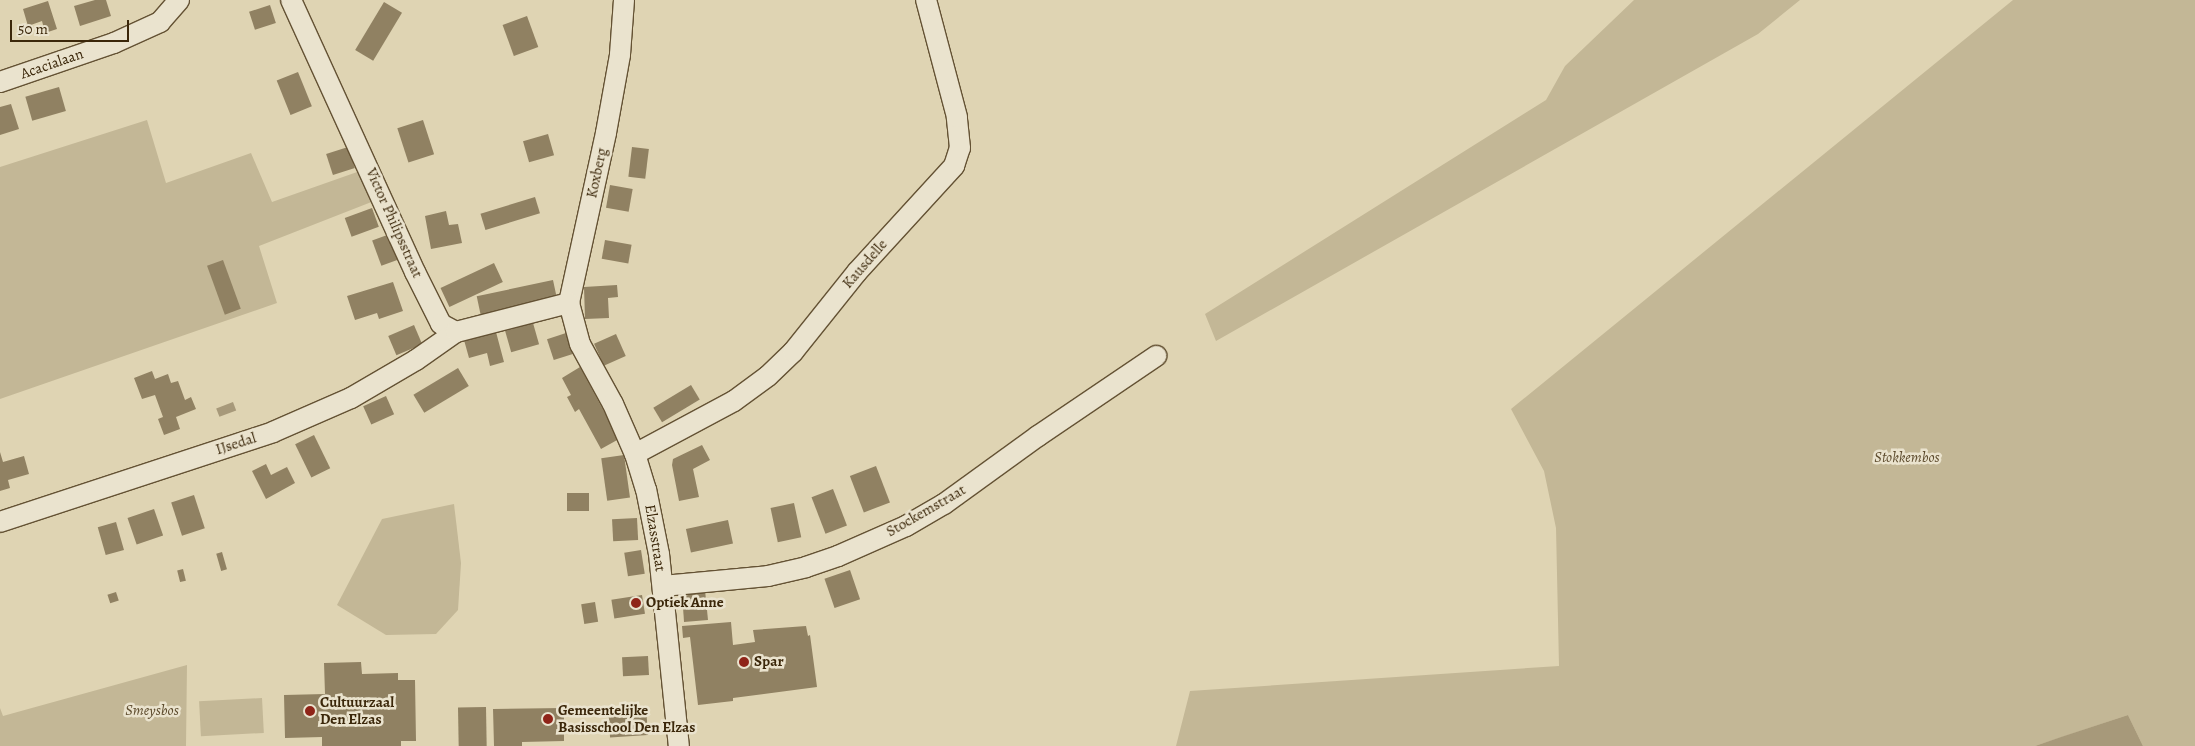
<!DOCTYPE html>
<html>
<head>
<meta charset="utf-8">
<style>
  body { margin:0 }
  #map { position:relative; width:2195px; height:746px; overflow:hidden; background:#dfd4b3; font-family:Alegreya,serif }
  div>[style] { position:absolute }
  .green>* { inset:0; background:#c3b796; transform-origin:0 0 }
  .water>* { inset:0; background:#a7997a; transform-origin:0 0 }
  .building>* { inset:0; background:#908162; transform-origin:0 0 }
  .roads { filter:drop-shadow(1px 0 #645234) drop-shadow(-1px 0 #645234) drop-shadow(0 1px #645234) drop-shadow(0 -1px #645234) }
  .minor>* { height:20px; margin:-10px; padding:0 10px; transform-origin:10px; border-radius:10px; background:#eae3ce }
  .dots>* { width:14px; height:14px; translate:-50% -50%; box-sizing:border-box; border:2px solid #eae3ce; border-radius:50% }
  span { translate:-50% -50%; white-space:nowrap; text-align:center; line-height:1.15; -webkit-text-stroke:5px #eae3ce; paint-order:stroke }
  .street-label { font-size:15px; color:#3b270a }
  .park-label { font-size:15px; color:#5d4b2d; font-style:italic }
  .poi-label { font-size:15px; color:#3b270a; font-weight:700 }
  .left { translate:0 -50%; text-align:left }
  .scale { position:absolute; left:10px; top:20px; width:119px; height:22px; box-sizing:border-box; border:2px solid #3b270a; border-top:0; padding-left:6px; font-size:15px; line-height:18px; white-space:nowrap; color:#3b270a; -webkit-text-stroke:4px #eae3ce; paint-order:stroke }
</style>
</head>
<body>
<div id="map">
  <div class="green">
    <div style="clip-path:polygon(1634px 0,1800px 0,1758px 34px,1216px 341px,1205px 314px,1546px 100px,1565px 66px)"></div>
    <div style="clip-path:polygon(2013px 0,2195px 0,2195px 746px,2143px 746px,2128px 715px,2035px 746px,1176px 746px,1190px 691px,1559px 666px,1556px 528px,1544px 471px,1511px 409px)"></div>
    <div style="clip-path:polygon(147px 120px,166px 183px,251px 153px,272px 202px,360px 171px,374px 201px,259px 246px,277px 303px,0 399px,0 167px)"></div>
    <div style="clip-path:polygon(454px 504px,461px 563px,458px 610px,436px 634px,386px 635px,337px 605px,382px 519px)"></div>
    <div style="clip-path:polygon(187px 665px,186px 746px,0 746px,0 708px,3px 716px)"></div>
    <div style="left:262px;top:698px;width:35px;height:63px;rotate:87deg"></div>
  </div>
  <div class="water">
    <div style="left:233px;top:402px;width:9px;height:18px;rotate:69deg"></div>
    <div style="clip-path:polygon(2128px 715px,2143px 746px,2035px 746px,2061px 737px)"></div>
  </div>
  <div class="building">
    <div style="clip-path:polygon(95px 0,106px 0,111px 16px,80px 26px,74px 6px)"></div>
    <div style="clip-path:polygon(48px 1px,57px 29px,45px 33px,42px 21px,28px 26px,23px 9px)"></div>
    <div style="left:384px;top:2px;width:21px;height:56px;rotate:31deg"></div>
    <div style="left:270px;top:5px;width:19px;height:22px;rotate:72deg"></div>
    <div style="left:527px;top:16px;width:33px;height:26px;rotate:70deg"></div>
    <div style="left:298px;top:72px;width:37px;height:23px;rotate:68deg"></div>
    <div style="left:59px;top:87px;width:25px;height:35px;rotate:74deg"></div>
    <div style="clip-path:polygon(11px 104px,19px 129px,0 135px,0 107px)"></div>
    <div style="left:423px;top:120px;width:36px;height:27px;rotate:72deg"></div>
    <div style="left:548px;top:134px;width:22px;height:26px;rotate:74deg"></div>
    <div style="left:348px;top:147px;width:22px;height:23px;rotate:72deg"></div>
    <div style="left:632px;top:147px;width:17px;height:30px;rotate:7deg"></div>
    <div style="left:610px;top:185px;width:23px;height:23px;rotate:10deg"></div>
    <div style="left:535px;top:197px;width:17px;height:57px;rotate:73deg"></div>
    <div style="left:372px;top:208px;width:20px;height:29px;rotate:70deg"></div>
    <div style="clip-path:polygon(446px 211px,449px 225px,458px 224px,462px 243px,431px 249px,425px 216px)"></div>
    <div style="left:390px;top:234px;width:27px;height:19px;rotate:70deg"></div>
    <div style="left:605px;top:240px;width:27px;height:19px;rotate:10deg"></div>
    <div style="left:223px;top:260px;width:52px;height:17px;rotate:70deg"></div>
    <div style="left:494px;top:263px;width:21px;height:59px;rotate:65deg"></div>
    <div style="left:553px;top:280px;width:19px;height:78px;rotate:78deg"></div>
    <div style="clip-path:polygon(393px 282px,403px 311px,379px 319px,377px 313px,355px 320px,347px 296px)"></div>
    <div style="clip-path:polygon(617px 285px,618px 297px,608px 298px,609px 318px,585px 319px,584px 287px)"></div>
    <div style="left:533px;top:323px;width:22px;height:29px;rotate:74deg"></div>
    <div style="left:414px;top:325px;width:21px;height:28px;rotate:67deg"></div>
    <div style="clip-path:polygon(496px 332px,504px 362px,490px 366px,487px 353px,469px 358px,464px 340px)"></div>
    <div style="left:566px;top:333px;width:22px;height:20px;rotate:72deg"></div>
    <div style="left:616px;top:334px;width:24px;height:24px;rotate:66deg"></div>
    <div style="clip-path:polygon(580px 367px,619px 439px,601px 449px,579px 409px,575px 412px,567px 397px,571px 395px,562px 378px)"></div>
    <div style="left:458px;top:368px;width:21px;height:52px;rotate:59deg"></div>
    <div style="clip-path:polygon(152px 371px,155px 379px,168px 374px,171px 383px,178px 381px,185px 400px,191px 397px,196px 409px,176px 417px,180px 429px,164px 435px,158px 419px,163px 417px,155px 395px,142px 399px,134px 378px)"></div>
    <div style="left:691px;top:385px;width:17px;height:44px;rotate:59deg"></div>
    <div style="left:386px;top:396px;width:20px;height:25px;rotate:66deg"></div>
    <div style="left:314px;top:435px;width:37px;height:21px;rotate:64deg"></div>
    <div style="clip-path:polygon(702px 445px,710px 460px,693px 469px,699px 497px,679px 501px,672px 465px,673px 459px)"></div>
    <div style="clip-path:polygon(0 452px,3px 462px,24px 456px,29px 474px,8px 480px,10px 488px,0 491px)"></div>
    <div style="left:624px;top:455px;width:43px;height:23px;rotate:82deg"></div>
    <div style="clip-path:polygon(266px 464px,271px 475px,287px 467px,295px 483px,266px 499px,252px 471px)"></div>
    <div style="left:876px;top:466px;width:39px;height:28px;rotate:69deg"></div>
    <div style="left:833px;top:489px;width:39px;height:23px;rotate:69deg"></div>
    <div style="left:567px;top:493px;width:22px;height:18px"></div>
    <div style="left:194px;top:495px;width:35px;height:24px;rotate:72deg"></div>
    <div style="left:794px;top:503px;width:35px;height:24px;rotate:78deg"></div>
    <div style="left:154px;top:509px;width:28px;height:28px;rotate:71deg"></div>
    <div style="left:637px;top:518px;width:22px;height:25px;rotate:87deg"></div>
    <div style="left:728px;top:520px;width:24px;height:43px;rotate:78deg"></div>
    <div style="left:116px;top:522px;width:29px;height:19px;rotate:74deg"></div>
    <div style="left:641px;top:550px;width:24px;height:17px;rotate:81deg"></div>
    <div style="left:222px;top:552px;width:18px;height:6px;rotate:74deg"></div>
    <div style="left:183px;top:569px;width:12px;height:6px;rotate:76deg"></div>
    <div style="left:850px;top:570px;width:31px;height:27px;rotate:71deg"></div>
    <div style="clip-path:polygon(705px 590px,708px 620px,684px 622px,683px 607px,685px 596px)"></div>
    <div style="left:116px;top:592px;width:9px;height:9px;rotate:72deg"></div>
    <div style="left:642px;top:595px;width:19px;height:31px;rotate:81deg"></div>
    <div style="left:595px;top:602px;width:20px;height:14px;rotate:81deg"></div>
    <div style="clip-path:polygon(731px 622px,733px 645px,755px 642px,753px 630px,806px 626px,808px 636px,810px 635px,817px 687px,733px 698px,733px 701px,698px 705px,690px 637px,683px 638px,682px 626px)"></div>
    <div style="left:648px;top:656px;width:19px;height:26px;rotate:87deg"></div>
    <div style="clip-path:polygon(361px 662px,362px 674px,398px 673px,398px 680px,415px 680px,416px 741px,401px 741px,401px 746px,322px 746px,322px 737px,285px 738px,284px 695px,325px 694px,324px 663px)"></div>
    <div style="left:486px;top:707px;width:39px;height:28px;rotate:89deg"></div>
    <div style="left:646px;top:707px;width:28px;height:38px;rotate:86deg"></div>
    <div style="clip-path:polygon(564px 708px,564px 741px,522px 742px,522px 746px,494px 746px,493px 709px)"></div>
  </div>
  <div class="roads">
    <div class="minor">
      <div style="left:291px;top:0;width:299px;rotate:65.5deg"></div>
      <div style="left:415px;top:272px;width:58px;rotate:63.4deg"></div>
      <div style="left:441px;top:324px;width:17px;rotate:28deg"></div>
      <div style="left:624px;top:0;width:55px;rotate:94.2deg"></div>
      <div style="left:620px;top:55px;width:79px;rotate:100.2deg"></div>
      <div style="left:606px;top:133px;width:174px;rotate:102.3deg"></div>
      <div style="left:569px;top:303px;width:42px;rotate:75deg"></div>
      <div style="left:580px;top:344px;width:68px;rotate:61.2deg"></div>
      <div style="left:613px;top:404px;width:55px;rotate:66.3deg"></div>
      <div style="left:635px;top:454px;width:37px;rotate:73deg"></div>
      <div style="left:646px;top:489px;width:66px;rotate:78.7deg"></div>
      <div style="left:659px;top:554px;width:193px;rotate:84.1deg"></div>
      <div style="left:0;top:82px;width:120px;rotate:-18.9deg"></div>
      <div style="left:114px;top:43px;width:51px;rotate:-24.5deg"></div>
      <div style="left:160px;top:22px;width:29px;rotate:-49deg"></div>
      <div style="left:635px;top:454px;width:112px;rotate:-28.2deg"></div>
      <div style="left:734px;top:401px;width:42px;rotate:-36.3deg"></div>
      <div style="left:768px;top:376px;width:35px;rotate:-44deg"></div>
      <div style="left:793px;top:352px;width:102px;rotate:-51.3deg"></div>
      <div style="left:857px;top:272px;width:144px;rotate:-47.5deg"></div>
      <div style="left:954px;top:166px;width:19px;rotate:-72deg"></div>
      <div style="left:960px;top:148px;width:31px;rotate:-96deg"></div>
      <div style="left:957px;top:117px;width:121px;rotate:-104.8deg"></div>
      <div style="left:0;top:522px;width:287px;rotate:-18.2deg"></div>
      <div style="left:273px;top:432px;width:85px;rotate:-23.6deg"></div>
      <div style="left:351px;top:398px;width:75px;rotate:-30.3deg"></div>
      <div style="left:416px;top:360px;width:49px;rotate:-35deg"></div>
      <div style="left:456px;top:332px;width:117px;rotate:-14.4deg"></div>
      <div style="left:663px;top:586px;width:105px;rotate:-5.4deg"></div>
      <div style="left:768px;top:576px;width:39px;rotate:-13deg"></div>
      <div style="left:806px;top:567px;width:34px;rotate:-19deg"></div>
      <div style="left:838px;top:556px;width:74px;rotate:-23.8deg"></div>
      <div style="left:906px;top:526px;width:44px;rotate:-30.1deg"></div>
      <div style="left:944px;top:504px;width:116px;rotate:-35.9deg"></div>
      <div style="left:1038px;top:436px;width:143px;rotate:-34.1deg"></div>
    </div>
  </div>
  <div class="dots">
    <div style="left:636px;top:603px;background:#8f2418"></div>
    <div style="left:744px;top:662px;background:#8f2418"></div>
    <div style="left:310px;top:711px;background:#8f2418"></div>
    <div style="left:548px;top:719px;background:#8f2418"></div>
  </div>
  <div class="street-label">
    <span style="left:52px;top:64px;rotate:-19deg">Acacialaan</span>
    <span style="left:597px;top:173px;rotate:-78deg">Koxberg</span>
    <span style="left:394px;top:223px;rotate:66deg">Victor Philipsstraat</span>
    <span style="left:865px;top:264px;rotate:-49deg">Kausdelle</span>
    <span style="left:236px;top:444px;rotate:-18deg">IJsedal</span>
    <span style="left:926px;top:511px;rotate:-30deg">Stockemstraat</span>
    <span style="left:655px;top:538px;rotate:81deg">Elzasstraat</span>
  </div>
  <div class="park-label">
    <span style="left:1907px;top:458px">Stokkembos</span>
    <span style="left:152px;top:711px">Smeysbos</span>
  </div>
  <div class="poi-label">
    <span class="left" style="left:646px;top:603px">Optiek Anne</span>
    <span class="left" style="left:754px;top:662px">Spar</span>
    <span class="left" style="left:320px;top:711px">Cultuurzaal<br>Den Elzas</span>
    <span class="left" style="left:558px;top:719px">Gemeentelijke<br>Basisschool Den Elzas</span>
  </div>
  <div class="scale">50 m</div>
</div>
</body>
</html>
